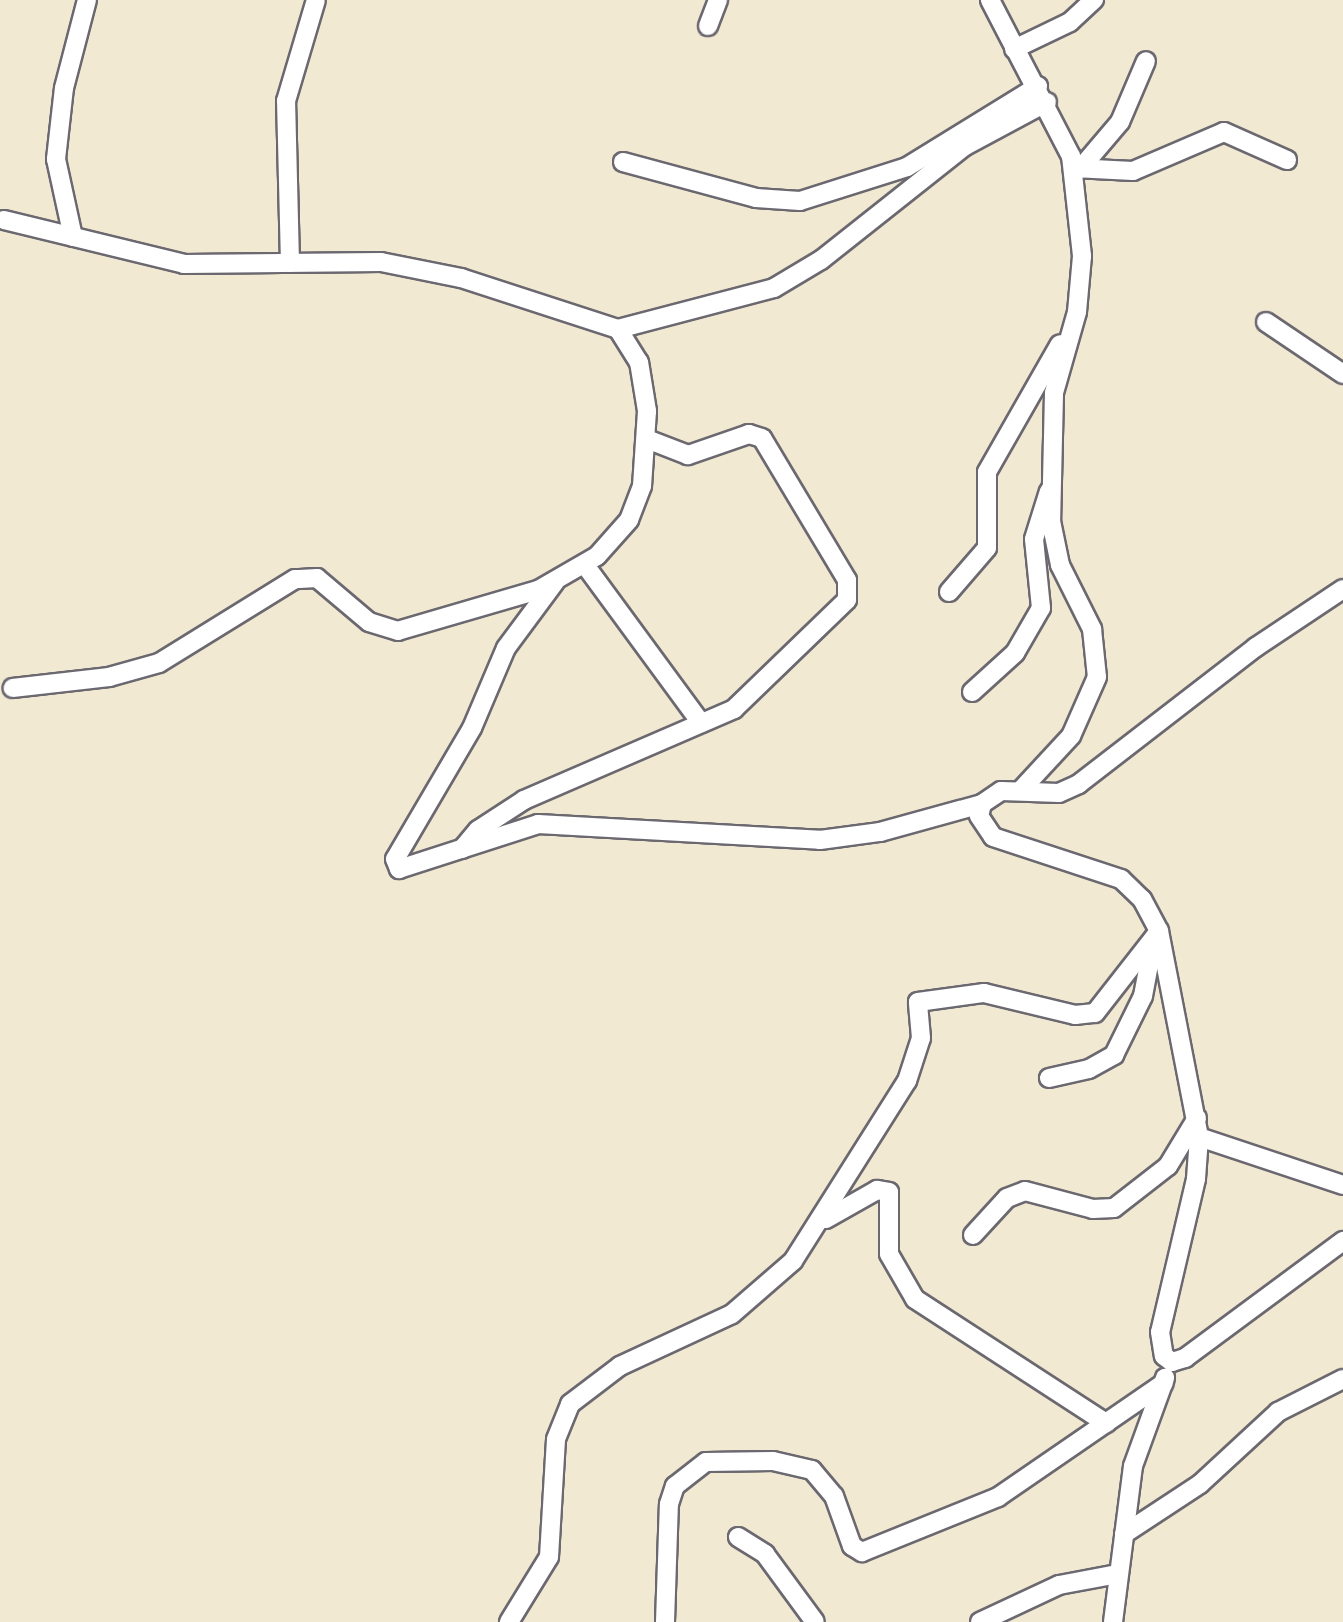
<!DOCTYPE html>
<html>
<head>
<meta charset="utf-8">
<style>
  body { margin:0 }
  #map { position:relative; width:1343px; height:1622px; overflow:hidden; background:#f2e9d3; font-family:Pangolin,sans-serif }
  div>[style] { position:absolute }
  .roads { filter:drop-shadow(2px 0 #6b6870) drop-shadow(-2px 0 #6b6870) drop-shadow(0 2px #6b6870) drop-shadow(0 -2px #6b6870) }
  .minor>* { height:18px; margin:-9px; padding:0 9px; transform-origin:9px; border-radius:9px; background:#fff }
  span { translate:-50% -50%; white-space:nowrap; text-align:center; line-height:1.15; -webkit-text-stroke:7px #f7f3e8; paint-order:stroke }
</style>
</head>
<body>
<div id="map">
  <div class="roads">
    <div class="minor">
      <div style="left:990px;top:0;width:176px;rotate:62.6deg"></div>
      <div style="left:1071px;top:156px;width:101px;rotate:83.7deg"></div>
      <div style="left:1082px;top:256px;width:56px;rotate:95.1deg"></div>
      <div style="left:1077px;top:312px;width:84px;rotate:105.9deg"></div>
      <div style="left:1054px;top:393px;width:128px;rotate:91.3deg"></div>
      <div style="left:1051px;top:521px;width:45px;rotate:78.4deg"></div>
      <div style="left:1060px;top:565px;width:72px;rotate:63.4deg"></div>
      <div style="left:1092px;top:629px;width:48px;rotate:84.1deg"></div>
      <div style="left:1097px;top:677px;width:64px;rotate:113.8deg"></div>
      <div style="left:1071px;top:736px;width:72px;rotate:132.8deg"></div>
      <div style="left:708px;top:26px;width:28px;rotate:-69deg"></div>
      <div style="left:1014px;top:49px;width:62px;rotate:-25.7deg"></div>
      <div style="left:1070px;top:22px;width:33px;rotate:-43deg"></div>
      <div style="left:623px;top:162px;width:138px;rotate:15.1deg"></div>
      <div style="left:756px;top:198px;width:44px;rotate:3.9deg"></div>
      <div style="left:800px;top:201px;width:112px;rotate:-17.6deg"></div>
      <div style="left:907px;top:167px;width:154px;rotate:-31.7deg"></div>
      <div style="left:1074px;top:168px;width:59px;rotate:2.9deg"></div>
      <div style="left:1133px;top:171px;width:99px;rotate:-23.2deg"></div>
      <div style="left:1224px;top:132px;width:69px;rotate:24deg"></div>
      <div style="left:1080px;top:169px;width:62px;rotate:-49.6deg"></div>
      <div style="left:1120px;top:122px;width:66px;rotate:-66.9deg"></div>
      <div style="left:4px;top:220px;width:185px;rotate:13.7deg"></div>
      <div style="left:184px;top:264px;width:197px;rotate:-0.6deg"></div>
      <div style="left:381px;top:262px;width:82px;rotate:11.3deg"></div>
      <div style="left:461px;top:278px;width:165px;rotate:18deg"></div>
      <div style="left:618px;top:329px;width:39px;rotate:58deg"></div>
      <div style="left:639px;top:362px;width:50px;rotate:80.7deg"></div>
      <div style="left:647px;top:411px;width:75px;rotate:93.8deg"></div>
      <div style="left:642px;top:486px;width:36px;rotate:111deg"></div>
      <div style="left:629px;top:520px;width:48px;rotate:131.6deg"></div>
      <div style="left:597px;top:556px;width:68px;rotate:150deg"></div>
      <div style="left:538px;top:590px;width:146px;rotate:163.7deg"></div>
      <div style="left:398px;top:631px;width:30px;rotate:-163deg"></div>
      <div style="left:369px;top:622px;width:68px;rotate:-139.8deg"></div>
      <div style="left:317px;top:578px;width:22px;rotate:177deg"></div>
      <div style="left:295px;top:579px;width:160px;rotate:148.3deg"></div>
      <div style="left:159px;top:663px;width:52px;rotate:164.4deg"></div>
      <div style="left:109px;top:677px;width:97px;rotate:173.5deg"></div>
      <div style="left:73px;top:237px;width:80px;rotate:-102.3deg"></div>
      <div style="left:56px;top:159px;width:71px;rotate:-83.6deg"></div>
      <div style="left:64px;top:88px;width:91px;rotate:-75.4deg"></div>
      <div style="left:290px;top:263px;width:162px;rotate:-91.4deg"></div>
      <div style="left:286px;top:101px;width:105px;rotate:-73.5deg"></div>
      <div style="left:1266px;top:322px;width:93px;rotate:34deg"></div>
      <div style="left:618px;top:329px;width:161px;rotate:-14.7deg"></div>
      <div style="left:774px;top:288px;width:55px;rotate:-30.8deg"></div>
      <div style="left:821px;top:260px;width:184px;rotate:-38.4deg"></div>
      <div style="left:965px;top:146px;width:93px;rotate:-28.2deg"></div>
      <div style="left:585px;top:565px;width:196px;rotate:53.7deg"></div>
      <div style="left:555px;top:582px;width:82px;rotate:126.6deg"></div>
      <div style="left:506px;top:648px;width:87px;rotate:113deg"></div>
      <div style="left:472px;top:728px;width:152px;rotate:120.4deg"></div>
      <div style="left:395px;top:859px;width:11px;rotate:68deg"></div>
      <div style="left:399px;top:869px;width:146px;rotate:-17.9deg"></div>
      <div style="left:538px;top:824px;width:282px;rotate:3.2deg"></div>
      <div style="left:820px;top:840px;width:61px;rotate:-7.6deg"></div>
      <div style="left:880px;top:832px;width:106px;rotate:-15.4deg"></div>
      <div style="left:1343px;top:589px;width:105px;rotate:146.3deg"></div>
      <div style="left:1256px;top:647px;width:224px;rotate:142.3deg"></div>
      <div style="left:1079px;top:784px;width:22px;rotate:156deg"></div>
      <div style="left:1059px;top:793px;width:58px;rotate:-178deg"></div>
      <div style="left:1001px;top:791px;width:23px;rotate:146deg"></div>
      <div style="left:982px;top:804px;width:12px;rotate:104deg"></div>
      <div style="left:979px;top:816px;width:25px;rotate:56deg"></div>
      <div style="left:993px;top:837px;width:135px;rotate:18.2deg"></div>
      <div style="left:1121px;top:879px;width:29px;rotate:44deg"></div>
      <div style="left:1142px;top:899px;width:36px;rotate:62deg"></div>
      <div style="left:1159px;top:931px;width:210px;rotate:79deg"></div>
      <div style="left:1199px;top:1137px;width:42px;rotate:94.1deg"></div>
      <div style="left:1196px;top:1179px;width:157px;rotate:103.2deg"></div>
      <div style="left:1160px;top:1332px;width:24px;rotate:81deg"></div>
      <div style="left:1164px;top:1356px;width:10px;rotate:37deg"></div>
      <div style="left:1172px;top:1362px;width:14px;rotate:-17deg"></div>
      <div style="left:1185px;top:1358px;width:197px;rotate:-36.5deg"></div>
      <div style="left:949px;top:592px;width:58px;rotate:-49.2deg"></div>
      <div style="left:987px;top:548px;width:76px;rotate:-90deg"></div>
      <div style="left:987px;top:472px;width:147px;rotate:-60.3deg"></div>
      <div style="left:972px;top:692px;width:58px;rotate:-42.2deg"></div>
      <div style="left:1015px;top:653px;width:52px;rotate:-60deg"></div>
      <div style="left:1041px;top:608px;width:69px;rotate:-95.8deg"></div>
      <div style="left:1034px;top:539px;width:50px;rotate:-72.6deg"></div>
      <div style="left:462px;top:849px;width:25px;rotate:-50deg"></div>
      <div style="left:478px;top:830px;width:55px;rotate:-33.1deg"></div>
      <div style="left:524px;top:800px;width:229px;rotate:-23.4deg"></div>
      <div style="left:734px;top:709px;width:157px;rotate:-44deg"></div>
      <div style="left:847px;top:600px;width:20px;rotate:-90deg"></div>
      <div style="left:847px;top:580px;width:165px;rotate:-120.9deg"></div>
      <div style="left:762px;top:438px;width:14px;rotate:-163deg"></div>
      <div style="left:749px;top:434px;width:65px;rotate:161deg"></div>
      <div style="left:688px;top:455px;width:44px;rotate:-158.7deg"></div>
      <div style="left:1049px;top:1078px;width:41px;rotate:-12.7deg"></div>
      <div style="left:1089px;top:1069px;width:29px;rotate:-29deg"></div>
      <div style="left:1114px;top:1055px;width:66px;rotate:-63.8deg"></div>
      <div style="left:1143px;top:996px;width:59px;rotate:-79.3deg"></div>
      <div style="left:1199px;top:1137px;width:152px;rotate:18.4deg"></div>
      <div style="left:826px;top:1219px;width:59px;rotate:-29.6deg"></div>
      <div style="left:877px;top:1190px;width:12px;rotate:9deg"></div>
      <div style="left:889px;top:1192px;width:62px;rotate:90deg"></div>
      <div style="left:889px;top:1254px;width:52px;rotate:60deg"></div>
      <div style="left:915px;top:1299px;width:228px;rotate:33deg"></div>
      <div style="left:973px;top:1235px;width:50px;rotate:-47.4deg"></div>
      <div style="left:1007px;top:1198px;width:19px;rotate:-21deg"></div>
      <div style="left:1025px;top:1191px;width:70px;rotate:14.8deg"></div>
      <div style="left:1093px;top:1209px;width:21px;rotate:-3deg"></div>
      <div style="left:1114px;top:1208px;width:68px;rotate:-37.9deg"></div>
      <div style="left:1168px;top:1166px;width:56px;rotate:-58.9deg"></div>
      <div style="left:1124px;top:1534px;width:91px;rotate:-33.3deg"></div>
      <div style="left:1200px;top:1484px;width:106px;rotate:-42.7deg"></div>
      <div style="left:1278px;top:1412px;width:73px;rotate:-26.9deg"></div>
      <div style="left:738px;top:1537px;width:32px;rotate:32deg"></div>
      <div style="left:765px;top:1554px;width:84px;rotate:53.7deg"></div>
      <div style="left:509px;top:1622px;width:76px;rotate:-58.4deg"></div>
      <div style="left:549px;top:1557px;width:118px;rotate:-86.6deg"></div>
      <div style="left:556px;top:1439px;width:38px;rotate:-68deg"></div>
      <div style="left:570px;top:1404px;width:63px;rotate:-37.2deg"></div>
      <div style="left:620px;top:1366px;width:123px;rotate:-24.9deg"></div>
      <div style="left:732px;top:1314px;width:81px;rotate:-41deg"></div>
      <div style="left:793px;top:1261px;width:213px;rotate:-57.7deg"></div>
      <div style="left:907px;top:1081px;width:45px;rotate:-72deg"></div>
      <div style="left:921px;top:1038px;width:36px;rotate:-95deg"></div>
      <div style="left:918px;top:1002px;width:67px;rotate:-7.8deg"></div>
      <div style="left:984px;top:993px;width:94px;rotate:13.6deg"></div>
      <div style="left:1075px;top:1015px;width:20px;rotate:-6deg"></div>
      <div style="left:1095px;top:1013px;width:104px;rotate:-52deg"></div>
      <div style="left:665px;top:1622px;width:118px;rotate:-88.1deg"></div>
      <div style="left:669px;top:1504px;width:19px;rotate:-72deg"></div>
      <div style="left:675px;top:1486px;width:39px;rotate:-38deg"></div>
      <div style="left:706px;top:1462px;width:67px;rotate:-0.9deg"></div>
      <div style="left:773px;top:1461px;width:40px;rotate:13deg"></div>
      <div style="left:812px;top:1470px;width:34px;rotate:50deg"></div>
      <div style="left:834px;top:1496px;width:53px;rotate:70.2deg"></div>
      <div style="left:852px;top:1546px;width:12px;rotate:31deg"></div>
      <div style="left:862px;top:1552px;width:147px;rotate:-22deg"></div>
      <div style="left:998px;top:1497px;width:201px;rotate:-34.5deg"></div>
      <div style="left:980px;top:1622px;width:87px;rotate:-25.1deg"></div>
      <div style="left:1059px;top:1585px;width:59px;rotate:-10.7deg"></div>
      <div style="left:1113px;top:1622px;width:157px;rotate:-82.7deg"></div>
      <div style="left:1133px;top:1466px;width:94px;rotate:-70deg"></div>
    </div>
  </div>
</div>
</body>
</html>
